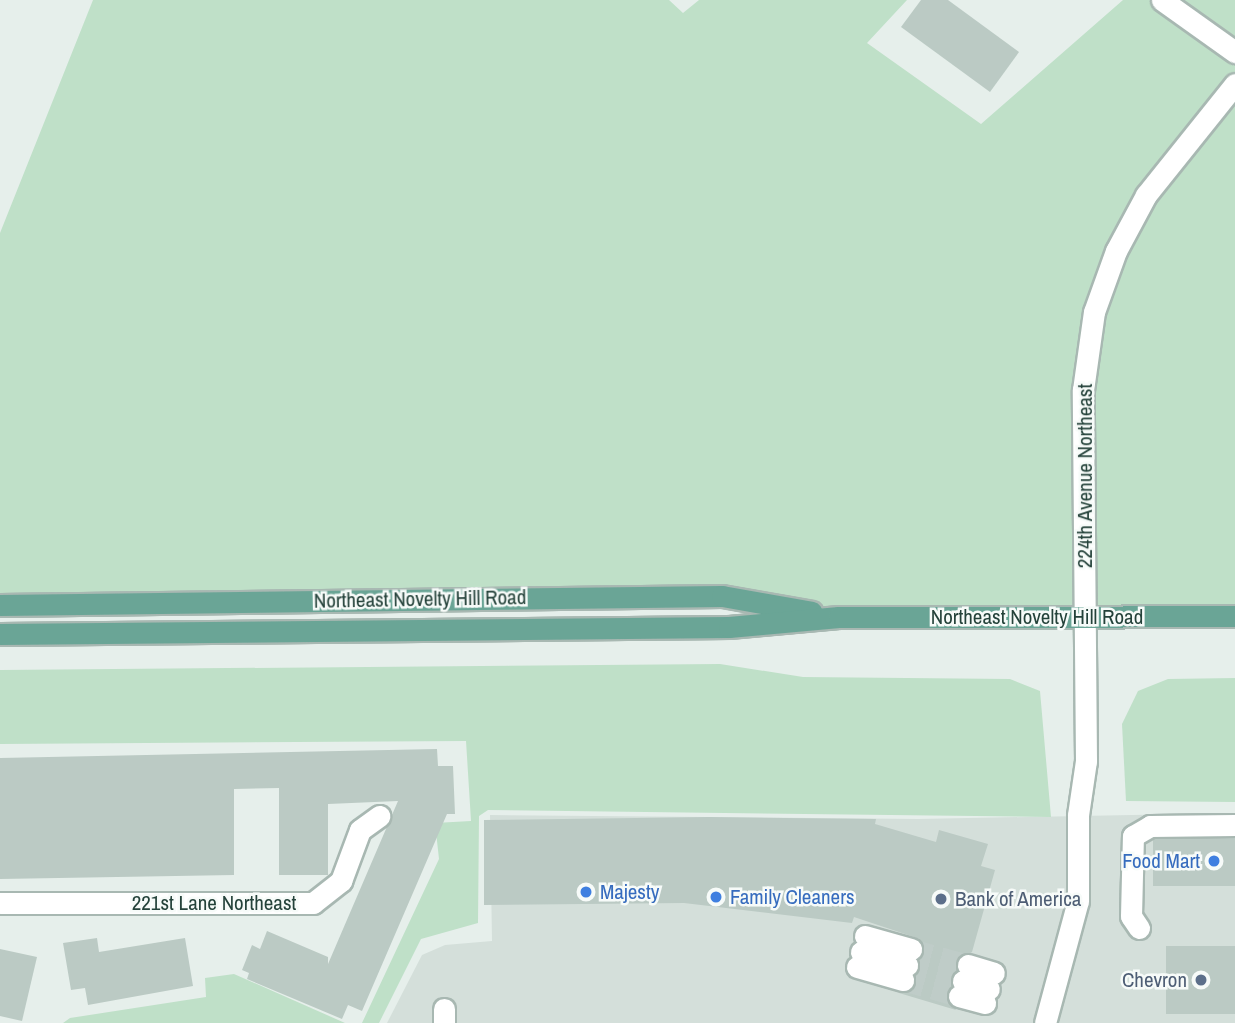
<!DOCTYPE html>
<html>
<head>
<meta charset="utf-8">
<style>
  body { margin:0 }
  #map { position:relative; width:1235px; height:1023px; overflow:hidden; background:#e6efeb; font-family:"Archivo Narrow",sans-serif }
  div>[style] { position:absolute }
  .built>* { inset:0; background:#d4dfda }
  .green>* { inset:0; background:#bfe0c8 }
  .building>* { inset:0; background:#bbcac4; transform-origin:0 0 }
  .minor-tunnel>* { height:21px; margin-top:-10.5px; transform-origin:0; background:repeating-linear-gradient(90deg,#bfccc8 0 21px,transparent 0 31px) }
  .roads { filter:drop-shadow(2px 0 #a8b8b2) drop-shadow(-2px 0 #a8b8b2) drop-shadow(0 2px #a8b8b2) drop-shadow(0 -2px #a8b8b2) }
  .minor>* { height:21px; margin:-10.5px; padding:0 10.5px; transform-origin:10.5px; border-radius:10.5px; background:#fff }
  .major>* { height:21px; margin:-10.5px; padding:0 10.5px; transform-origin:10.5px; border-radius:10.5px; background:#6aa596 }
  .dots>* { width:19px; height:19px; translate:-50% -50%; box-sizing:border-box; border:4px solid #f7fbf9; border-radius:50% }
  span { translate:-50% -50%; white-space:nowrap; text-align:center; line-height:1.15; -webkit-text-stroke:5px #f7fbf9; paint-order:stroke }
  .street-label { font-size:21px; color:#24423a }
  .shop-label { font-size:21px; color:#366cbe }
  .right { translate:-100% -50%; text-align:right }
  .left { translate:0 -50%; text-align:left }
  .service-label { font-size:21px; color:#4e5e75 }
</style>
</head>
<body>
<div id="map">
  <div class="built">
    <div style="clip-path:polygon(1235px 813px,1235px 1023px,387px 1023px,422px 955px,445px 945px,492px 941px,490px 815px,918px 819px)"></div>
  </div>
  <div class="green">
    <div style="clip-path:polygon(93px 0,669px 0,683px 13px,699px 0,907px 0,867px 43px,981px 124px,1123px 0,1235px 0,1235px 616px,839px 617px,721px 596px,0 605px,0 233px)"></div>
    <div style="clip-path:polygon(720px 664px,803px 677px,1010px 679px,1040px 691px,1051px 817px,488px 810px,479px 816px,478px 923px,421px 939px,379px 1023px,362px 1023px,439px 859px,435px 823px,471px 821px,466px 741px,0 744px,0 670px)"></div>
    <div style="clip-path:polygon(1235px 678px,1235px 802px,1126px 801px,1122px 724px,1138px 691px,1168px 679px)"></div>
    <div style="clip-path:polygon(234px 974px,345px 1023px,63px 1023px,70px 1018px,206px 997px,205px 978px)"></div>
  </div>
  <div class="building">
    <div style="clip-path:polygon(921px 0,948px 0,1019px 52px,990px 92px,901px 27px)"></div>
    <div style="clip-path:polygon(437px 749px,438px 766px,453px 766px,455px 814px,447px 814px,362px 1011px,348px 1005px,342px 1019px,247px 979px,249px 973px,242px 970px,252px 945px,260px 949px,267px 931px,328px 957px,328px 964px,398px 801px,328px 804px,328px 875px,279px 875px,279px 788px,234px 789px,234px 875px,0 879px,0 758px)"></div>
    <div style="clip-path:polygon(709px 817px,876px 819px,875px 824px,936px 842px,939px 830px,988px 844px,981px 866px,995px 870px,972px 952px,956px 961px,946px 993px,956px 1010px,899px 993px,915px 984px,924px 952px,920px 939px,854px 917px,852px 923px,684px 903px,484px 905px,484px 820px)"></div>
    <div style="left:1235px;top:838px;width:48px;height:82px;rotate:90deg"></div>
    <div style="clip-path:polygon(97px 938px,99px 952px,185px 938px,193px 986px,88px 1005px,85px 988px,71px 990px,63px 943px)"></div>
    <div style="left:1166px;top:946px;width:69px;height:68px"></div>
    <div style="clip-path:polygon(0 949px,37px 957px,22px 1021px,0 1016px)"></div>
  </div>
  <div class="minor-tunnel">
    <div style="left:911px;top:949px;width:59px;rotate:15.7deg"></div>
    <div style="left:907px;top:965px;width:58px;rotate:15.9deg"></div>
    <div style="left:903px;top:980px;width:58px;rotate:15.9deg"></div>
  </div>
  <div class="roads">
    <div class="minor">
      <div style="left:1162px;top:0;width:90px;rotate:35.5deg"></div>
      <div style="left:0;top:903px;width:313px"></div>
      <div style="left:313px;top:903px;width:36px;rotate:-38deg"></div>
      <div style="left:341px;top:881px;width:54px;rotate:-69.6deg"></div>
      <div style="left:360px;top:830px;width:24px;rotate:-36deg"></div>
      <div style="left:1139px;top:928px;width:14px;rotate:-124deg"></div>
      <div style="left:1131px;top:916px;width:80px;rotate:-88.6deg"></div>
      <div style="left:1133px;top:836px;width:20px;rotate:-30deg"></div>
      <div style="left:1150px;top:826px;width:85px;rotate:-0.7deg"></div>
      <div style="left:865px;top:936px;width:48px;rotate:15.8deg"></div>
      <div style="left:861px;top:952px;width:48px;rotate:15.8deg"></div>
      <div style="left:968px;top:965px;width:27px;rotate:17deg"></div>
      <div style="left:857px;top:967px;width:48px;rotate:15.8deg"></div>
      <div style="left:963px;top:981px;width:27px;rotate:17deg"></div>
      <div style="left:959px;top:996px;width:27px;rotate:15deg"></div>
      <div style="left:444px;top:1009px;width:14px;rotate:90deg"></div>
      <div style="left:1045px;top:1023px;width:126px;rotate:-74.9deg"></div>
      <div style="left:1078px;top:901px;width:86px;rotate:-90deg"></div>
      <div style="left:1078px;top:815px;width:55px;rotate:-81.6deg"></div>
      <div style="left:1086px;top:761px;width:371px;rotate:-90.5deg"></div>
      <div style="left:1083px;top:390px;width:79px;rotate:-82deg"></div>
      <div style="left:1094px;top:312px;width:65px;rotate:-70.2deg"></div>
      <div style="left:1116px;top:251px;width:64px;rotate:-61.8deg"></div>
      <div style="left:1146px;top:195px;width:142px;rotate:-51.3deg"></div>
    </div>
    <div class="major">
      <div style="left:0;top:605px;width:722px;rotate:-0.71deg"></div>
      <div style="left:722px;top:596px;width:91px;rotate:10.1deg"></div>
      <div style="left:0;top:634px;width:729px;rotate:-0.55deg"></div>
      <div style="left:729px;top:627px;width:110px;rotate:-5.2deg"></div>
      <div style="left:839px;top:617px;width:396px;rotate:-0.1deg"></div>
    </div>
  </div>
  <div class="dots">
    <div style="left:1214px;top:861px;background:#3f7fe0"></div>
    <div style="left:586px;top:892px;background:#3f7fe0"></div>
    <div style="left:716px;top:897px;background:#3f7fe0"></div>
    <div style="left:941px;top:899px;background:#5c6f8a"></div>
    <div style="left:1201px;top:980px;background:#5c6f8a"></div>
  </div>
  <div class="street-label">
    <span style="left:1085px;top:476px;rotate:-90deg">224th Avenue Northeast</span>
    <span style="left:420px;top:599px;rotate:-1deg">Northeast Novelty Hill Road</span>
    <span style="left:1037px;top:617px">Northeast Novelty Hill Road</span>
    <span style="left:214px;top:903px">221st Lane Northeast</span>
  </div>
  <div class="shop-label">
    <span class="right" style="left:1200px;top:861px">Food Mart</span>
    <span class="left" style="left:600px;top:892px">Majesty</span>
    <span class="left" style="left:730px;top:897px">Family Cleaners</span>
  </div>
  <div class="service-label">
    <span class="left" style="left:955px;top:899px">Bank of America</span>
    <span class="right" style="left:1187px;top:980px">Chevron</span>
  </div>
</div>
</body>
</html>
